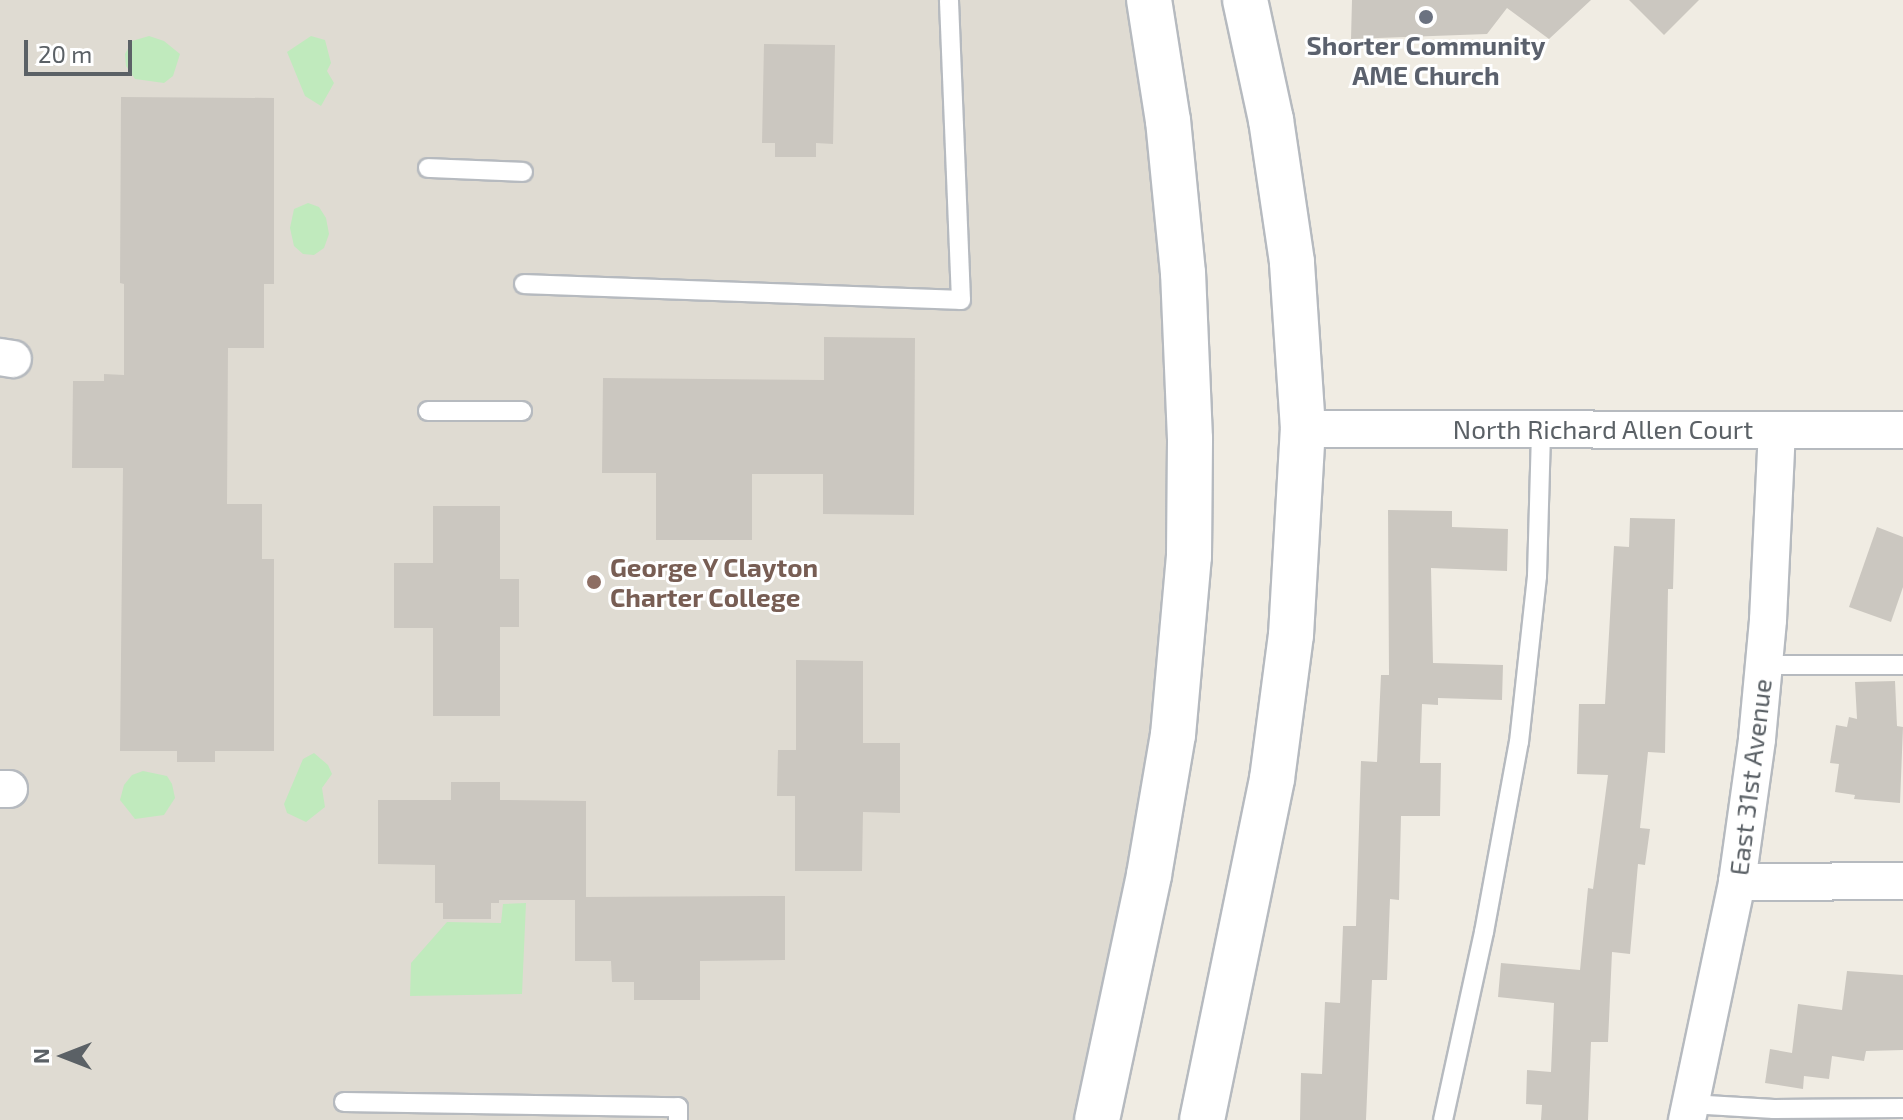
<!DOCTYPE html>
<html>
<head>
<meta charset="utf-8">
<style>
  body { margin:0 }
  #map { position:relative; width:1903px; height:1120px; overflow:hidden; background:#f0ece3; font-family:"Exo 2",sans-serif }
  div>[style] { position:absolute }
  .education>* { inset:0; background:#dfdbd2 }
  .green>* { inset:0; background:#c0eabd }
  .building>* { inset:0; background:#cbc7c0 }
  .roads { filter:drop-shadow(2px 0 #b6babf) drop-shadow(-2px 0 #b6babf) drop-shadow(0 2px #b6babf) drop-shadow(0 -2px #b6babf) }
  .service>* { height:18px; margin:-9px; padding:0 9px; transform-origin:9px; border-radius:9px; background:#fff }
  .minor>* { height:36px; margin:-18px; padding:0 18px; transform-origin:18px; border-radius:18px; background:#fff }
  .secondary>* { height:44px; margin:-22px; padding:0 22px; transform-origin:22px; border-radius:22px; background:#fff }
  .dots>* { width:22px; height:22px; translate:-50% -50%; box-sizing:border-box; border:4px solid #fff; border-radius:50% }
  span { translate:-50% -50%; white-space:nowrap; text-align:center; line-height:1.15; -webkit-text-stroke:6px #fff; paint-order:stroke }
  .worship-label { font-size:26px; color:#5b616d; font-weight:700 }
  .street-label { font-size:26px; color:#5b6166 }
  .education-label { font-size:26px; color:#785e54; font-weight:700 }
  .left { translate:0 -50%; text-align:left }
  .north { position:absolute; left:24px; top:1016px; width:80px; height:80px; -webkit-text-stroke:6px #fff; paint-order:stroke; rotate:270deg; font-size:22px; font-weight:700; line-height:32px; text-align:center; color:#5b6166 }
  .north::after { content:''; display:block; margin:auto; width:28px; height:36px; background:#5b6166; clip-path:polygon(50% 0,100% 100%,50% 72%,0 100%) }
  .scale { position:absolute; left:24px; top:40px; width:108px; height:36px; box-sizing:border-box; border:4px solid #5b6166; border-top:0; padding-left:10px; font-size:24px; line-height:28px; white-space:nowrap; color:#5b6166; -webkit-text-stroke:6px #fff; paint-order:stroke }
</style>
</head>
<body>
<div id="map">
  <div class="education">
    <div style="clip-path:polygon(0 0,1148px 0,1190px 497px,1097px 1120px,0 1120px)"></div>
  </div>
  <div class="green">
    <div style="clip-path:polygon(149px 36px,164px 41px,180px 54px,173px 76px,164px 83px,135px 79px,126px 66px,125px 54px,132px 41px)"></div>
    <div style="clip-path:polygon(311px 36px,325px 40px,331px 63px,327px 71px,334px 83px,321px 106px,305px 96px,287px 52px)"></div>
    <div style="clip-path:polygon(308px 203px,319px 207px,326px 218px,329px 234px,324px 248px,314px 255px,303px 254px,294px 246px,290px 228px,294px 209px)"></div>
    <div style="clip-path:polygon(314px 753px,328px 765px,332px 774px,322px 788px,325px 807px,306px 822px,287px 813px,284px 804px,303px 759px)"></div>
    <div style="clip-path:polygon(143px 771px,167px 776px,172px 784px,175px 798px,164px 815px,135px 819px,120px 800px,124px 785px,132px 775px)"></div>
    <div style="clip-path:polygon(526px 903px,522px 994px,410px 996px,411px 963px,447px 922px,501px 923px,503px 904px)"></div>
  </div>
  <div class="building">
    <div style="clip-path:polygon(1352px 0,1591px 0,1549px 39px,1507px 8px,1487px 34px,1351px 39px)"></div>
    <div style="clip-path:polygon(1629px 0,1699px 0,1664px 35px)"></div>
    <div style="clip-path:polygon(764px 44px,835px 45px,833px 144px,816px 143px,816px 157px,775px 157px,775px 143px,762px 143px)"></div>
    <div style="clip-path:polygon(121px 97px,274px 98px,274px 284px,264px 284px,264px 348px,228px 348px,227px 504px,262px 504px,262px 559px,274px 559px,274px 751px,215px 751px,215px 762px,177px 762px,177px 751px,120px 751px,123px 468px,72px 468px,73px 381px,104px 381px,104px 374px,124px 375px,124px 284px,120px 283px)"></div>
    <div style="clip-path:polygon(824px 337px,915px 338px,914px 515px,823px 514px,823px 474px,752px 474px,752px 540px,656px 540px,656px 473px,602px 473px,603px 378px,824px 380px)"></div>
    <div style="clip-path:polygon(433px 506px,500px 506px,500px 579px,519px 579px,519px 627px,500px 627px,500px 716px,433px 716px,433px 628px,394px 628px,394px 563px,433px 563px)"></div>
    <div style="clip-path:polygon(1388px 510px,1452px 511px,1452px 527px,1508px 529px,1507px 571px,1431px 568px,1433px 663px,1503px 665px,1502px 700px,1438px 698px,1438px 705px,1422px 704px,1420px 763px,1441px 763px,1440px 816px,1401px 816px,1399px 900px,1390px 899px,1387px 980px,1372px 980px,1366px 1120px,1300px 1120px,1301px 1073px,1322px 1074px,1325px 1002px,1340px 1003px,1343px 926px,1356px 926px,1361px 761px,1377px 762px,1381px 675px,1389px 675px)"></div>
    <div style="clip-path:polygon(1630px 518px,1675px 519px,1673px 589px,1668px 589px,1665px 753px,1648px 752px,1640px 828px,1650px 829px,1645px 865px,1638px 864px,1630px 954px,1612px 952px,1608px 1042px,1591px 1042px,1588px 1120px,1541px 1120px,1542px 1105px,1526px 1104px,1527px 1070px,1551px 1072px,1554px 1003px,1498px 997px,1501px 963px,1580px 970px,1588px 888px,1593px 889px,1608px 775px,1577px 774px,1579px 704px,1605px 704px,1614px 546px,1629px 547px)"></div>
    <div style="clip-path:polygon(1877px 527px,1903px 537px,1903px 587px,1891px 622px,1849px 607px)"></div>
    <div style="clip-path:polygon(796px 660px,863px 661px,863px 743px,900px 743px,900px 813px,863px 812px,862px 871px,795px 871px,795px 796px,777px 796px,778px 750px,796px 750px)"></div>
    <div style="clip-path:polygon(1895px 681px,1897px 726px,1903px 727px,1900px 803px,1854px 799px,1855px 795px,1835px 792px,1839px 764px,1830px 763px,1836px 725px,1847px 727px,1849px 717px,1857px 719px,1855px 682px)"></div>
    <div style="clip-path:polygon(451px 782px,500px 782px,500px 800px,586px 801px,586px 897px,785px 896px,785px 960px,700px 961px,700px 1000px,634px 1000px,634px 982px,612px 982px,611px 961px,575px 961px,575px 900px,499px 900px,499px 903px,491px 903px,491px 919px,443px 919px,443px 903px,435px 903px,435px 865px,378px 864px,378px 800px,451px 800px)"></div>
    <div style="clip-path:polygon(1847px 971px,1903px 975px,1903px 1050px,1866px 1051px,1864px 1061px,1832px 1056px,1829px 1079px,1804px 1076px,1803px 1089px,1765px 1083px,1770px 1049px,1792px 1053px,1798px 1004px,1842px 1010px)"></div>
  </div>
  <div class="roads">
    <div class="service">
      <div style="left:428px;top:168px;width:95px;rotate:2.4deg"></div>
      <div style="left:524px;top:284px;width:437px;rotate:2.1deg"></div>
      <div style="left:961px;top:300px;width:300px;rotate:-92.3deg"></div>
      <div style="left:428px;top:411px;width:94px"></div>
      <div style="left:1764px;top:665px;width:139px"></div>
      <div style="left:344px;top:1102px;width:334px;rotate:0.9deg"></div>
      <div style="left:678px;top:1107px;width:13px;rotate:90deg"></div>
      <div style="left:1690px;top:1104px;width:84px;rotate:3.4deg"></div>
      <div style="left:1774px;top:1109px;width:129px;rotate:-0.4deg"></div>
      <div style="left:1443px;top:1120px;width:192px;rotate:-77.7deg"></div>
      <div style="left:1484px;top:932px;width:193px;rotate:-79.6deg"></div>
      <div style="left:1519px;top:742px;width:167px;rotate:-83.8deg"></div>
      <div style="left:1537px;top:576px;width:147px;rotate:-88.4deg"></div>
    </div>
    <div class="minor">
      <div style="left:0;top:357px;width:13px;rotate:9deg"></div>
      <div style="left:1303px;top:429px;width:600px;rotate:0.1deg"></div>
      <div style="left:0;top:789px;width:9px"></div>
      <div style="left:1737px;top:882px;width:166px;rotate:-0.3deg"></div>
      <div style="left:1687px;top:1120px;width:243px;rotate:-78.1deg"></div>
      <div style="left:1737px;top:882px;width:144px;rotate:-82deg"></div>
      <div style="left:1757px;top:739px;width:120px;rotate:-84.7deg"></div>
      <div style="left:1768px;top:620px;width:190px;rotate:-87.3deg"></div>
    </div>
    <div class="secondary">
      <div style="left:1097px;top:1120px;width:250px;rotate:-78deg"></div>
      <div style="left:1149px;top:875px;width:142px;rotate:-80.3deg"></div>
      <div style="left:1173px;top:735px;width:180px;rotate:-84.9deg"></div>
      <div style="left:1189px;top:556px;width:117px;rotate:-89.5deg"></div>
      <div style="left:1190px;top:439px;width:166px;rotate:-92.4deg"></div>
      <div style="left:1183px;top:273px;width:153px;rotate:-95.6deg"></div>
      <div style="left:1168px;top:121px;width:122px;rotate:-98.9deg"></div>
      <div style="left:1202px;top:1120px;width:348px;rotate:-78.4deg"></div>
      <div style="left:1272px;top:779px;width:145px;rotate:-82.5deg"></div>
      <div style="left:1291px;top:635px;width:206px;rotate:-86.7deg"></div>
      <div style="left:1303px;top:429px;width:167px;rotate:-93.8deg"></div>
      <div style="left:1292px;top:262px;width:144px;rotate:-98.4deg"></div>
      <div style="left:1271px;top:120px;width:123px;rotate:-102.2deg"></div>
    </div>
  </div>
  <div class="dots">
    <div style="left:1426px;top:17px;background:#6b7280"></div>
    <div style="left:594px;top:582px;background:#8d6e63"></div>
  </div>
  <div class="worship-label">
    <span style="left:1426px;top:60px">Shorter Community<br>AME Church</span>
  </div>
  <div class="street-label">
    <span style="left:1603px;top:429px">North Richard Allen Court</span>
    <span style="left:1750px;top:777px;rotate:-83deg">East 31st Avenue</span>
  </div>
  <div class="education-label">
    <span class="left" style="left:610px;top:582px">George Y Clayton<br>Charter College</span>
  </div>
  <div class="north">N</div>
  <div class="scale">20 m</div>
</div>
</body>
</html>
